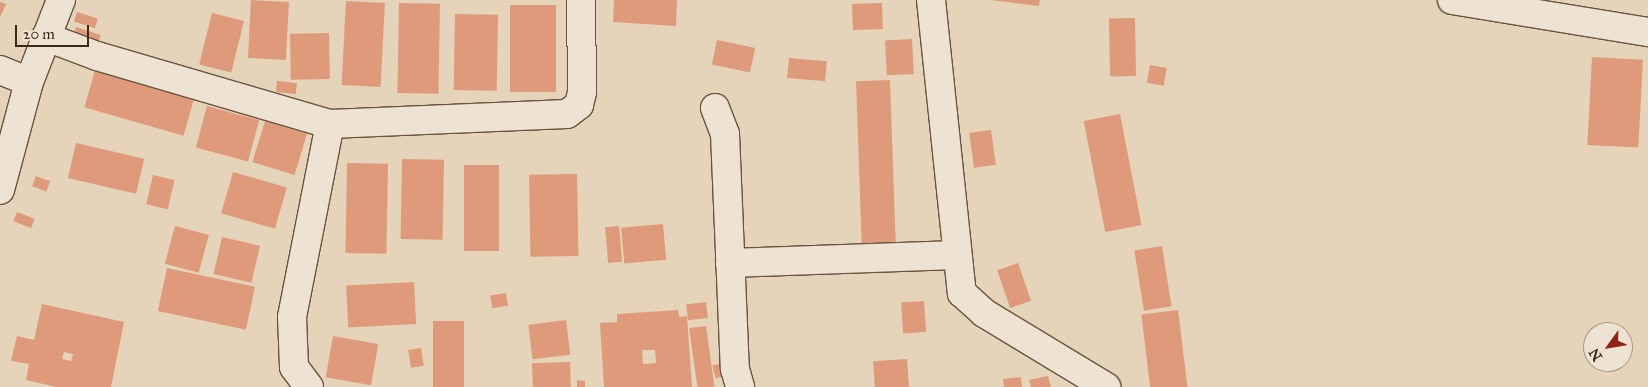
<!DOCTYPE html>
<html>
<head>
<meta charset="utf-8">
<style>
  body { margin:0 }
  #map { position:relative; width:1648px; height:387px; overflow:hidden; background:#e5d4b9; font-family:"IM FELL Great Primer",serif }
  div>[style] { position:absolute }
  .building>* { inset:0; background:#de9a7b; transform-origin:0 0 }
  .roads { filter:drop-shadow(1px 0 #68533e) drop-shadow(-1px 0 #68533e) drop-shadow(0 1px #68533e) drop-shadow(0 -1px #68533e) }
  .street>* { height:28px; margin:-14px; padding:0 14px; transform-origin:14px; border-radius:14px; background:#eee3d2 }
  .secondary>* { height:28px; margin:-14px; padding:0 14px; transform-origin:14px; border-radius:14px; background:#eee3d2 }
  span { translate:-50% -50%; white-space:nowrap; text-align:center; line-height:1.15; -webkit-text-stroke:5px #eee3d2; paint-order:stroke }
  .north { position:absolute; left:1583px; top:322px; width:50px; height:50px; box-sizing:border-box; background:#eee3d2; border:1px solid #a89886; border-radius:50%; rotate:238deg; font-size:14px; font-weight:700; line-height:20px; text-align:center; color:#3f2815 }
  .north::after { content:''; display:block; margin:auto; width:18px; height:22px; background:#8f2418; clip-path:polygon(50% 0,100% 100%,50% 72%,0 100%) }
  .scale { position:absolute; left:15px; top:25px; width:74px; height:22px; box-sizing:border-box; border:2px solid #3f2815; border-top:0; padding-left:6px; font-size:15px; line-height:18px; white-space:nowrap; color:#3f2815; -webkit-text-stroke:4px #eee3d2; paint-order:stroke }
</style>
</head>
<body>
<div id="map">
  <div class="building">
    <div style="left:251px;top:0;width:38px;height:58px;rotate:3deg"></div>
    <div style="clip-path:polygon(614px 0,677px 0,676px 26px,613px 22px)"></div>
    <div style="clip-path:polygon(991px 0,1040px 0,1039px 6px)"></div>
    <div style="left:346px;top:1px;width:39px;height:84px;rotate:3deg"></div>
    <div style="clip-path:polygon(0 2px,6px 4px,0 17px)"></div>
    <div style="left:399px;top:3px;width:41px;height:90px;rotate:1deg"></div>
    <div style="left:882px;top:3px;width:26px;height:30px;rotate:88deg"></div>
    <div style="left:510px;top:5px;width:46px;height:87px"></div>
    <div style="left:77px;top:12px;width:22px;height:10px;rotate:18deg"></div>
    <div style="left:212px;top:13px;width:33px;height:53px;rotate:14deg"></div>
    <div style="left:455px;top:14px;width:43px;height:76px;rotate:1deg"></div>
    <div style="left:1135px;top:18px;width:58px;height:26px;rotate:89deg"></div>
    <div style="left:76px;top:27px;width:26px;height:10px;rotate:18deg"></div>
    <div style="left:329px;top:33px;width:46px;height:39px;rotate:89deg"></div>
    <div style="left:912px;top:39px;width:35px;height:27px;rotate:87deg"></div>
    <div style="left:717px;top:40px;width:39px;height:25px;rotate:12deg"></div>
    <div style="left:1592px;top:57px;width:51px;height:88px;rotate:3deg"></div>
    <div style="left:789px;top:58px;width:38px;height:20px;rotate:5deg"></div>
    <div style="left:1150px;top:65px;width:17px;height:18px;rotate:10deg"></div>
    <div style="left:96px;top:67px;width:103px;height:42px;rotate:16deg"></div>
    <div style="left:890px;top:80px;width:174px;height:34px;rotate:88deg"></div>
    <div style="left:277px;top:81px;width:20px;height:11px;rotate:6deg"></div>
    <div style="left:207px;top:106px;width:54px;height:43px;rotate:15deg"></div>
    <div style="left:1120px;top:114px;width:113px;height:37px;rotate:79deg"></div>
    <div style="left:265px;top:121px;width:44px;height:43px;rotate:17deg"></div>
    <div style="left:991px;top:130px;width:35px;height:22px;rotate:82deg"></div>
    <div style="left:76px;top:143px;width:70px;height:36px;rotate:13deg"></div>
    <div style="left:402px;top:159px;width:42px;height:80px;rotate:1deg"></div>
    <div style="left:347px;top:163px;width:41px;height:90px;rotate:1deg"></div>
    <div style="left:464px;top:165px;width:35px;height:86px"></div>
    <div style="left:233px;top:172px;width:56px;height:43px;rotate:16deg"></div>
    <div style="left:577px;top:174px;width:82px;height:48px;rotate:89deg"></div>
    <div style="left:153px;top:175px;width:22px;height:30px;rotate:13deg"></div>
    <div style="left:36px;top:176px;width:15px;height:11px;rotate:20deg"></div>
    <div style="left:17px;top:212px;width:19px;height:10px;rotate:21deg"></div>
    <div style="left:663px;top:224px;width:36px;height:42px;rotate:85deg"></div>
    <div style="left:175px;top:226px;width:35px;height:39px;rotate:15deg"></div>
    <div style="left:619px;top:226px;width:36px;height:14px;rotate:85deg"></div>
    <div style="left:222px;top:237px;width:39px;height:38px;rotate:13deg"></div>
    <div style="left:1162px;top:246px;width:61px;height:28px;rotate:81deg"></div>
    <div style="left:1018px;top:263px;width:40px;height:22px;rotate:71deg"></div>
    <div style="left:167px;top:268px;width:90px;height:44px;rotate:12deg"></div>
    <div style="left:414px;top:282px;width:42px;height:68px;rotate:87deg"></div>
    <div style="left:506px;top:293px;width:13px;height:16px;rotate:81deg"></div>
    <div style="left:924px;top:301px;width:31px;height:23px;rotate:86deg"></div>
    <div style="left:706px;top:302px;width:16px;height:20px;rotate:83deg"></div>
    <div style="clip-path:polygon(evenodd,42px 304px,124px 322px,111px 387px,56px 387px,26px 380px,29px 364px,11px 361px,17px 336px,34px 340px,42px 304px,64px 352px,73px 354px,71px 361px,62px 359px,64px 352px)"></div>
    <div style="clip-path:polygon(evenodd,678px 310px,679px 317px,687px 316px,692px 387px,604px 387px,600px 323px,617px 322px,617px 314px,678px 310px,642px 350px,655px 350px,656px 363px,643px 364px,642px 350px)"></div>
    <div style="left:1178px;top:310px;width:78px;height:37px;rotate:83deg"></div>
    <div style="left:566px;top:320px;width:35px;height:38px;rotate:83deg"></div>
    <div style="left:433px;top:321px;width:31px;height:66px"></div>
    <div style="left:706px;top:326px;width:61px;height:17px;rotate:82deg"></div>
    <div style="left:333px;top:336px;width:46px;height:42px;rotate:10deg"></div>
    <div style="left:421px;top:348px;width:18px;height:13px;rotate:81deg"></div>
    <div style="left:907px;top:359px;width:28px;height:34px;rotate:86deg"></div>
    <div style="left:570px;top:362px;width:25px;height:38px;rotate:88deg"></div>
    <div style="left:728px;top:362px;width:13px;height:16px;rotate:77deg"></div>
    <div style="clip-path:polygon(1048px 376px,1051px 387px,1031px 387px,1029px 380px)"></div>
    <div style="clip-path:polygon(1021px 377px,1022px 387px,1004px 387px,1003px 379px)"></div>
    <div style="clip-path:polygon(577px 380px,585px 381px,585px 387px,577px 387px)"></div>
  </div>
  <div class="roads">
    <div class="street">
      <div style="left:931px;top:0;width:295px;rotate:84deg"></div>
      <div style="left:962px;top:293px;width:30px;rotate:42deg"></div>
      <div style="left:984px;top:313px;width:143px;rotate:31.2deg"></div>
      <div style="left:46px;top:37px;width:54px;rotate:20.4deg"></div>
      <div style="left:97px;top:56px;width:243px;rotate:16.3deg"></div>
      <div style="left:330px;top:124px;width:237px;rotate:-2.4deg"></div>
      <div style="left:567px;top:114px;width:15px;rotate:-37deg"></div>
      <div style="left:579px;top:105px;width:13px;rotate:-77deg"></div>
      <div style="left:582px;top:92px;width:92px;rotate:-90.6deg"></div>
      <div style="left:0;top:70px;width:31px;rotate:22deg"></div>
      <div style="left:715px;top:108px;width:28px;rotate:69deg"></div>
      <div style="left:725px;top:134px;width:235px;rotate:87.6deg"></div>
      <div style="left:735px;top:369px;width:19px;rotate:74deg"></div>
      <div style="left:0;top:190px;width:112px;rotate:-75deg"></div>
      <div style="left:29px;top:82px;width:88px;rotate:-68.7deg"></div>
      <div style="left:730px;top:263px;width:227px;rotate:-2deg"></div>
      <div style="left:309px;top:387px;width:25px;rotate:-127deg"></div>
      <div style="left:294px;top:367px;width:50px;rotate:-92.3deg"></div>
      <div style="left:292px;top:317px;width:197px;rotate:-78.9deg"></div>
    </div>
    <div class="secondary">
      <div style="left:1452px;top:0;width:199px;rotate:9.3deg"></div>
    </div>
  </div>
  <div class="north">N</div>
  <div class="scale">20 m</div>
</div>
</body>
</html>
